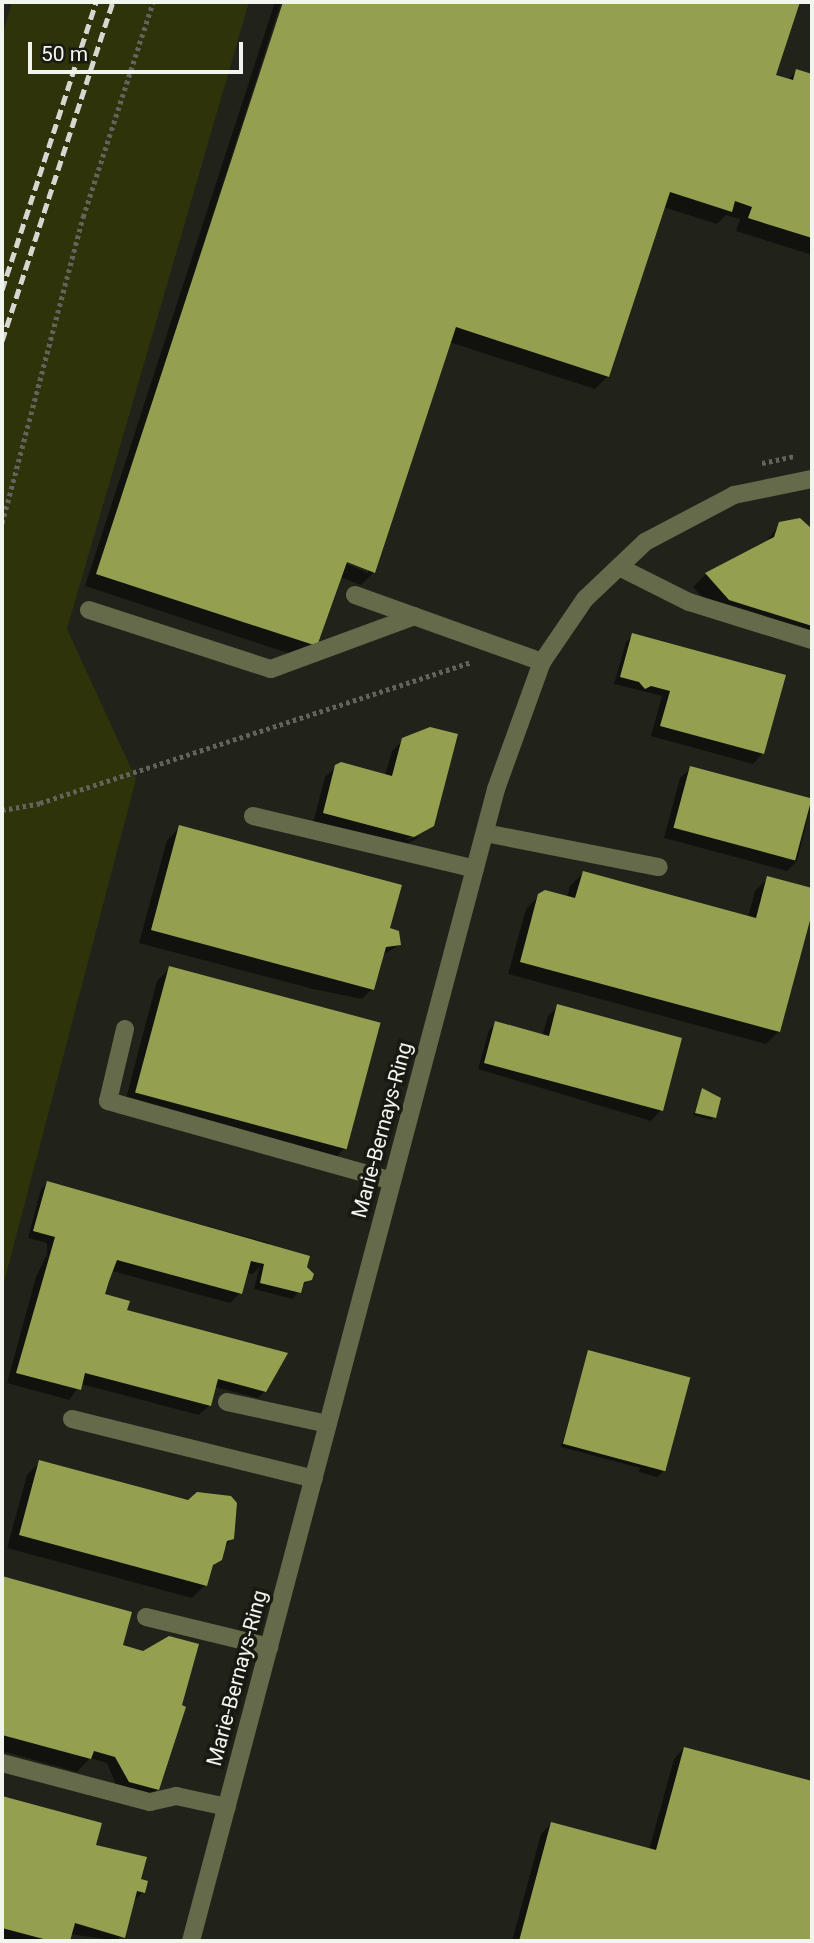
<!DOCTYPE html>
<html>
<head>
<meta charset="utf-8">
<style>
  body { margin:0 }
  #map { position:relative; width:814px; height:1943px; overflow:hidden; background:#21231a; font-family:Roboto,sans-serif }
  div>[style] { position:absolute }
  .green>* { inset:0; background:#2e330a }
  .shadow>* { inset:0; background:#0007 }
  .building>* { inset:0; background:#94a050; transform-origin:0 0 }
  .path>* { height:4.5px; margin-top:-2.25px; transform-origin:0; background:repeating-linear-gradient(90deg,#62645c 0 3.5px,transparent 0 7px) }
  .minor>* { height:18px; margin:-9px; padding:0 9px; transform-origin:9px; border-radius:9px; background:#646a4a }
  .rail>* { height:5px; margin-top:-2.5px; transform-origin:0; background:repeating-linear-gradient(90deg,#d5d7d0 0 10px,transparent 0 15px) }
  span { translate:-50% -50%; white-space:nowrap; text-align:center; line-height:1.15; -webkit-text-stroke:7px #181a11; paint-order:stroke }
  .street-label { font-size:21px; color:#f2f4ee }
  .frame { position:absolute; inset:0; border:4px solid #f2f4ee; pointer-events:none }
  .scale { position:absolute; left:28px; top:42px; width:215px; height:32px; box-sizing:border-box; border:4px solid #f2f4ee; border-top:0; padding-left:9px; font-size:21px; line-height:24px; white-space:nowrap; color:#f2f4ee; -webkit-text-stroke:5px #181a11; paint-order:stroke }
</style>
</head>
<body>
<div id="map">
  <div class="green">
    <div style="clip-path:polygon(12px 2px,249px 2px,67px 629px,136px 779px,2px 1290px,2px 37px)"></div>
  </div>
  <div class="shadow">
    <div style="clip-path:polygon(evenodd,275px 2px,281px 2px,95px 582px,285px 2px,798px 2px,774px 76px,788px 80px,797px 71px,812px 76px,812px 255px,736px 231px,740px 219px,726px 215px,717px 224px,663px 207px,608px 376px,595px 389px,449px 342px,374px 572px,361px 585px,340px 577px,316px 645px,303px 658px,85px 586px,275px 2px,340px 557px,368px 569px,368px 573px,338px 560px,340px 557px)"></div>
    <div style="clip-path:polygon(780px 524px,812px 531px,812px 643px,716px 612px,693px 587px,706px 574px,764px 544px)"></div>
    <div style="clip-path:polygon(633px 635px,763px 753px,753px 764px,651px 736px,662px 696px,614px 684px,626px 642px)"></div>
    <div style="clip-path:polygon(403px 740px,432px 825px,405px 840px,421px 836px,402px 847px,313px 823px,325px 777px,336px 767px,385px 776px,392px 751px)"></div>
    <div style="clip-path:polygon(691px 768px,812px 800px,797px 861px,787px 871px,664px 838px,680px 778px)"></div>
    <div style="clip-path:polygon(180px 827px,388px 930px,399px 945px,381px 956px,372px 989px,362px 999px,313px 989px,139px 943px,167px 840px)"></div>
    <div style="clip-path:polygon(583px 873px,748px 917px,755px 891px,768px 878px,812px 890px,812px 907px,779px 1031px,766px 1044px,508px 974px,526px 909px,539px 896px,567px 898px,570px 886px)"></div>
    <div style="clip-path:polygon(170px 968px,344px 1149px,331px 1162px,124px 1106px,157px 981px)"></div>
    <div style="clip-path:polygon(558px 1006px,661px 1110px,651px 1121px,478px 1069px,489px 1030px,496px 1023px,542px 1036px,548px 1016px)"></div>
    <div style="clip-path:polygon(703px 1090px,714px 1117px,711px 1120px,693px 1115px)"></div>
    <div style="clip-path:polygon(48px 1183px,269px 1243px,268px 1247px,305px 1268px,311px 1274px,293px 1299px,254px 1289px,260px 1266px,253px 1274px,246px 1272px,240px 1293px,230px 1303px,112px 1271px,106px 1284px,103px 1295px,125px 1311px,265px 1391px,258px 1398px,215px 1387px,210px 1405px,199px 1415px,81px 1384px,69px 1400px,7px 1383px,36px 1277px,47px 1254px,47px 1243px,28px 1238px,41px 1189px)"></div>
    <div style="clip-path:polygon(589px 1351px,664px 1471px,657px 1477px,639px 1472px,640px 1468px,561px 1447px)"></div>
    <div style="clip-path:polygon(40px 1462px,186px 1501px,191px 1497px,219px 1495px,232px 1538px,210px 1568px,205px 1585px,192px 1598px,7px 1548px,27px 1475px)"></div>
    <div style="clip-path:polygon(2px 1578px,129px 1613px,119px 1651px,144px 1652px,158px 1789px,148px 1799px,119px 1792px,107px 1763px,90px 1758px,77px 1772px,2px 1751px)"></div>
    <div style="clip-path:polygon(684px 1748px,812px 1783px,812px 1941px,512px 1941px,541px 1834px,551px 1824px,649px 1850px,674px 1759px)"></div>
    <div style="clip-path:polygon(2px 1797px,100px 1824px,92px 1851px,139px 1880px,143px 1892px,132px 1903px,118px 1941px,70px 1934px,68px 1941px,2px 1941px)"></div>
  </div>
  <div class="building">
    <div style="clip-path:polygon(283px 2px,800px 2px,776px 75px,793px 80px,796px 69px,812px 74px,812px 238px,748px 218px,752px 207px,735px 201px,732px 212px,670px 192px,609px 377px,456px 327px,375px 573px,347px 562px,317px 646px,96px 574px)"></div>
    <div style="clip-path:polygon(800px 518px,812px 529px,812px 626px,729px 600px,705px 573px,774px 537px,779px 522px)"></div>
    <div style="clip-path:polygon(632px 633px,786px 675px,764px 754px,660px 726px,670px 691px,651px 686px,645px 689px,639px 682px,620px 677px)"></div>
    <div style="clip-path:polygon(430px 727px,458px 734px,434px 826px,414px 837px,323px 813px,335px 765px,341px 762px,392px 776px,402px 738px)"></div>
    <div style="left:690px;top:766px;width:126px;height:64px;rotate:15deg"></div>
    <div style="clip-path:polygon(179px 825px,402px 885px,390px 928px,399px 931px,401px 945px,386px 947px,374px 990px,151px 930px)"></div>
    <div style="clip-path:polygon(583px 871px,756px 918px,767px 876px,812px 888px,812px 913px,780px 1032px,520px 962px,538px 894px,545px 890px,575px 898px)"></div>
    <div style="left:169px;top:966px;width:219px;height:131px;rotate:15deg"></div>
    <div style="clip-path:polygon(557px 1004px,682px 1038px,663px 1111px,484px 1063px,495px 1021px,549px 1036px)"></div>
    <div style="clip-path:polygon(702px 1088px,721px 1098px,716px 1118px,695px 1113px)"></div>
    <div style="clip-path:polygon(47px 1181px,310px 1256px,307px 1267px,314px 1274px,312px 1280px,304px 1282px,301px 1293px,260px 1283px,264px 1264px,251px 1261px,242px 1294px,117px 1260px,109px 1281px,105px 1294px,130px 1301px,127px 1310px,288px 1353px,266px 1392px,218px 1379px,211px 1406px,85px 1373px,81px 1390px,16px 1373px,55px 1237px,33px 1231px)"></div>
    <div style="left:588px;top:1350px;width:106px;height:97px;rotate:15deg"></div>
    <div style="clip-path:polygon(39px 1460px,188px 1500px,197px 1492px,231px 1496px,237px 1503px,234px 1539px,227px 1541px,222px 1560px,213px 1565px,207px 1586px,19px 1535px)"></div>
    <div style="clip-path:polygon(2px 1576px,132px 1612px,123px 1645px,143px 1651px,169px 1636px,199px 1644px,182px 1705px,186px 1707px,159px 1790px,129px 1782px,115px 1757px,94px 1751px,91px 1759px,2px 1735px)"></div>
    <div style="clip-path:polygon(684px 1747px,812px 1781px,812px 1941px,519px 1941px,551px 1822px,656px 1850px)"></div>
    <div style="clip-path:polygon(2px 1796px,102px 1823px,96px 1845px,147px 1857px,141px 1879px,148px 1881px,145px 1893px,137px 1891px,125px 1938px,75px 1923px,70px 1941px,51px 1941px,2px 1928px)"></div>
  </div>
  <div class="path">
    <div style="left:762px;top:463px;width:33px;rotate:-12deg"></div>
    <div style="left:2px;top:523px;width:317px;rotate:-75.2deg"></div>
    <div style="left:83px;top:217px;width:226px;rotate:-72deg"></div>
    <div style="left:2px;top:810px;width:39px;rotate:-10deg"></div>
    <div style="left:40px;top:803px;width:453px;rotate:-18.1deg"></div>
  </div>
  <div class="minor">
    <div style="left:619px;top:567px;width:78px;rotate:26.6deg"></div>
    <div style="left:689px;top:602px;width:129px;rotate:17.2deg"></div>
    <div style="left:355px;top:595px;width:199px;rotate:19.7deg"></div>
    <div style="left:89px;top:610px;width:191px;rotate:18deg"></div>
    <div style="left:271px;top:669px;width:153px;rotate:-20.2deg"></div>
    <div style="left:253px;top:816px;width:228px;rotate:13.4deg"></div>
    <div style="left:485px;top:833px;width:177px;rotate:11.1deg"></div>
    <div style="left:125px;top:1029px;width:74px;rotate:103.3deg"></div>
    <div style="left:108px;top:1101px;width:295px;rotate:15.7deg"></div>
    <div style="left:227px;top:1402px;width:103px;rotate:12.3deg"></div>
    <div style="left:72px;top:1419px;width:249px;rotate:13.9deg"></div>
    <div style="left:146px;top:1617px;width:127px;rotate:13.7deg"></div>
    <div style="left:2px;top:1763px;width:153px;rotate:14.8deg"></div>
    <div style="left:150px;top:1802px;width:27px;rotate:-13deg"></div>
    <div style="left:176px;top:1796px;width:52px;rotate:12.2deg"></div>
    <div style="left:191px;top:1941px;width:1192px;rotate:-75.17deg"></div>
    <div style="left:496px;top:789px;width:135px;rotate:-70.1deg"></div>
    <div style="left:542px;top:662px;width:76px;rotate:-55.7deg"></div>
    <div style="left:585px;top:599px;width:83px;rotate:-43.5deg"></div>
    <div style="left:645px;top:542px;width:101px;rotate:-27.8deg"></div>
    <div style="left:734px;top:495px;width:80px;rotate:-11.6deg"></div>
  </div>
  <div class="rail">
    <div style="left:2px;top:290px;width:303px;rotate:-71.9deg"></div>
    <div style="left:2px;top:341px;width:357px;rotate:-71.9deg"></div>
  </div>
  <div class="street-label">
    <span style="left:382px;top:1130px;rotate:-75deg">Marie-Bernays-Ring</span>
    <span style="left:237px;top:1678px;rotate:-75deg">Marie-Bernays-Ring</span>
  </div>
  <div class="frame"></div>
  <div class="scale">50 m</div>
</div>
</body>
</html>
